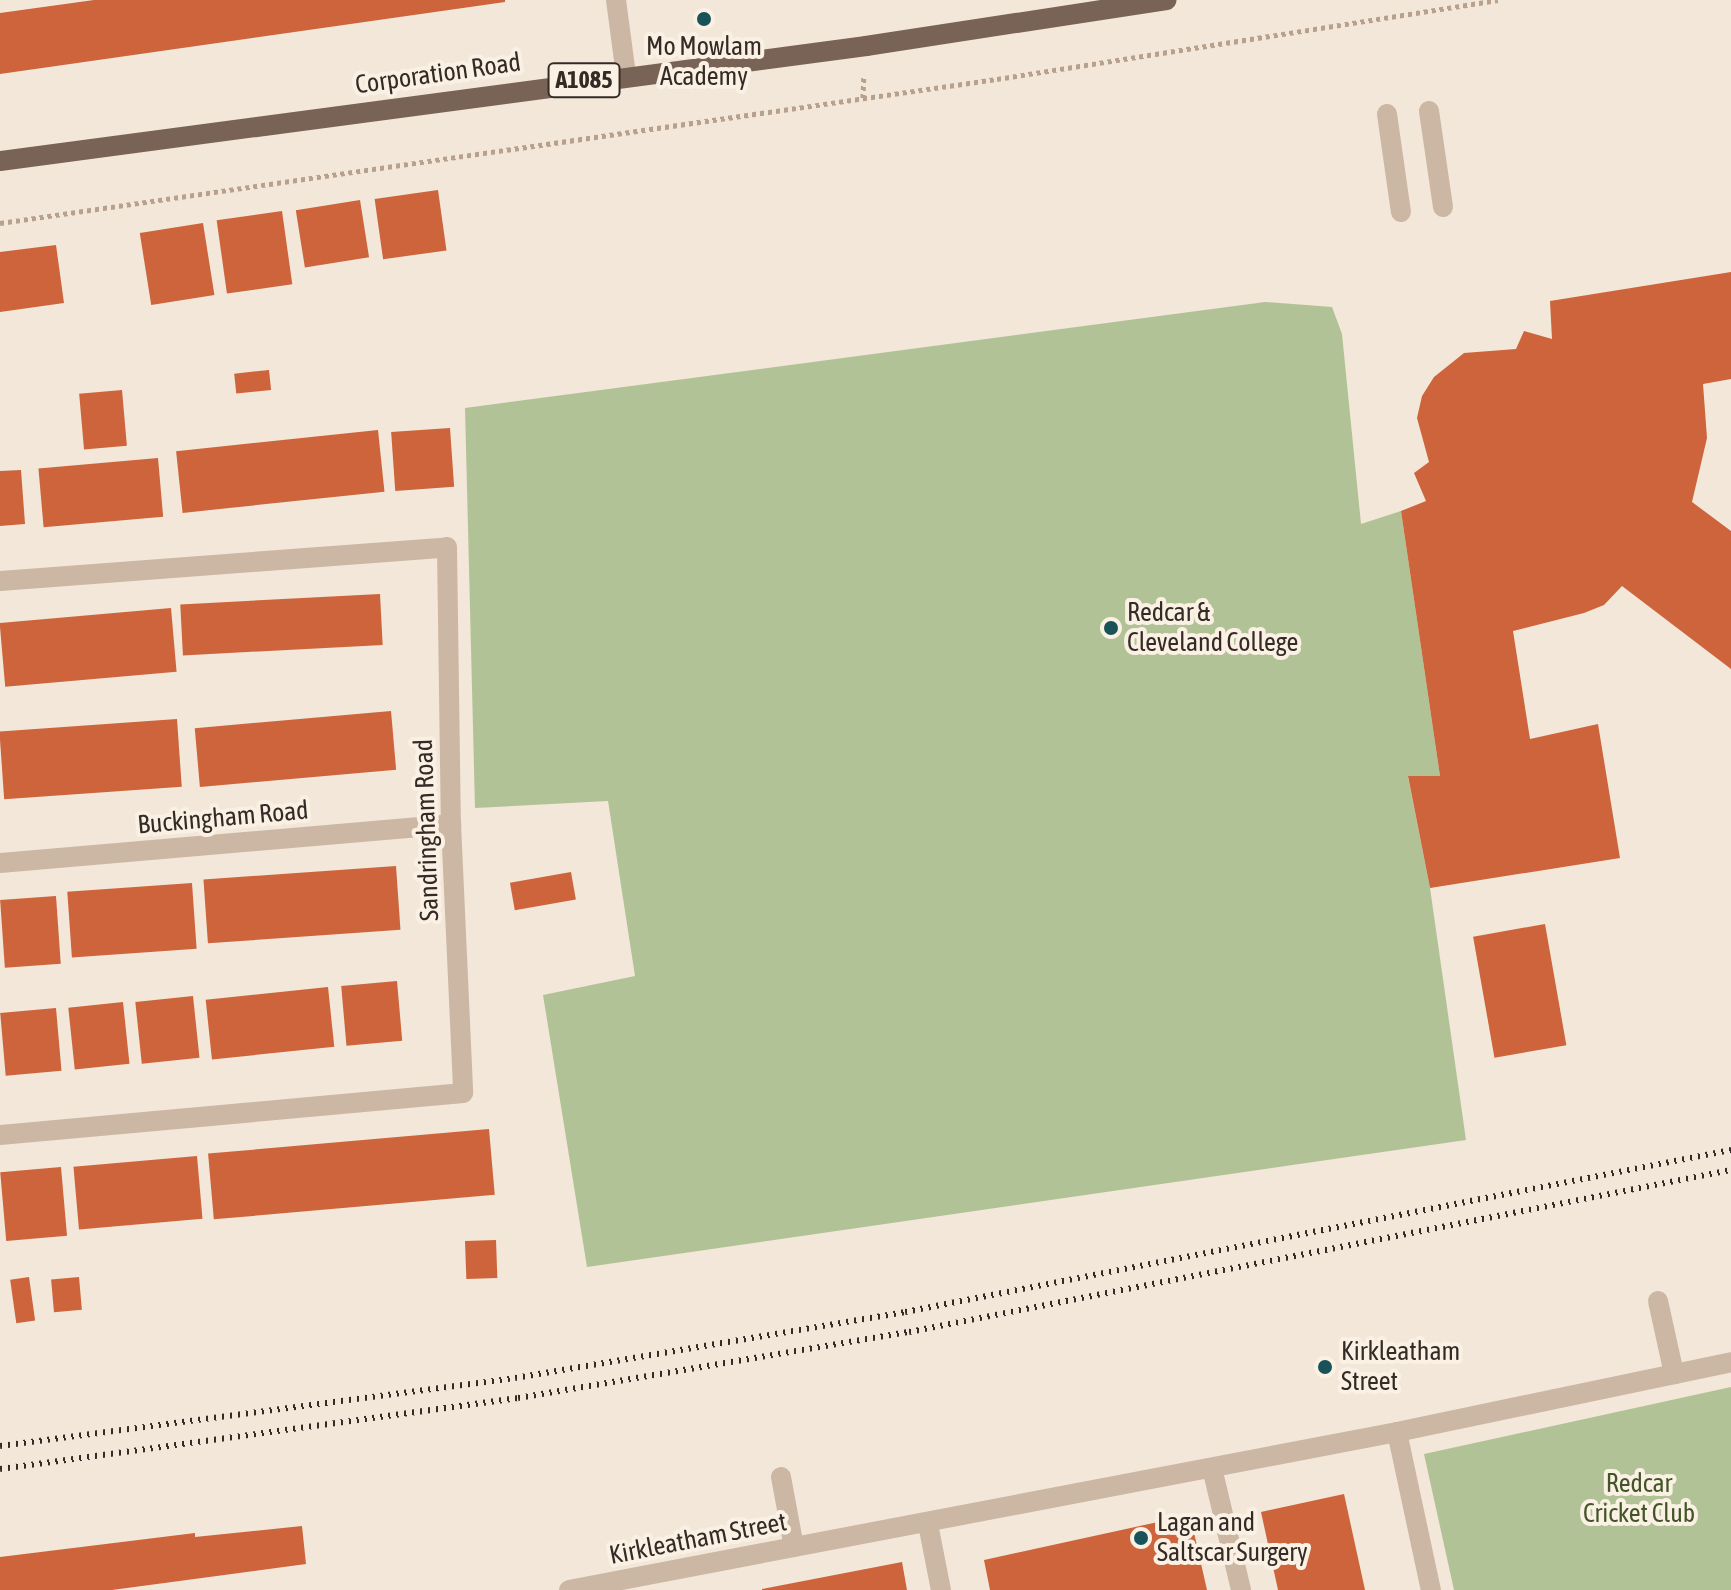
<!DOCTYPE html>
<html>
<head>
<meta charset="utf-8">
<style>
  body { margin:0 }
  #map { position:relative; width:1731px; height:1590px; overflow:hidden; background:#f2e7d8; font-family:"Asap Condensed",sans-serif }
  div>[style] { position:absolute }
  .green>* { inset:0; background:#b2c297 }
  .building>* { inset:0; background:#cd643b; transform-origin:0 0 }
  .path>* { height:5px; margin-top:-2.5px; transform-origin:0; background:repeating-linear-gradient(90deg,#b7a18d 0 4px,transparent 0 8px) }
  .minor>* { height:20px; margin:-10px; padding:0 10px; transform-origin:10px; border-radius:10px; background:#cbb7a3 }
  .major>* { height:20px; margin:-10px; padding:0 10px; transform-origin:10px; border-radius:10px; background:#786356 }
  .rail>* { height:6px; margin-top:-3px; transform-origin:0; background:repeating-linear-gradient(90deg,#352b26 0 2px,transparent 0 8px) }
  .dots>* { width:22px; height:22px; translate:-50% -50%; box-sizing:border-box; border:4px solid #faf1e4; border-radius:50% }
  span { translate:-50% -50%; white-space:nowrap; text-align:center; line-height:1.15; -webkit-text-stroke:8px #faf1e4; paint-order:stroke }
  .shield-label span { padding:2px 6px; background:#faf1e4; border:2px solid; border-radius:6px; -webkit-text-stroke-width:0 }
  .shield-label { font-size:24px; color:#352b26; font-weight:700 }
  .poi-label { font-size:26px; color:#352b26 }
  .left { translate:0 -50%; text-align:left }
  .street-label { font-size:26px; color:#352b26 }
  .park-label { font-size:26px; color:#435528 }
</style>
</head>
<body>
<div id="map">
  <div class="green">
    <div style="clip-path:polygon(1265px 302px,1332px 307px,1342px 334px,1361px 524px,1401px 511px,1440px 776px,1408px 777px,1430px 888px,1466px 1140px,587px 1267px,543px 995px,635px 976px,608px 801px,475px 808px,465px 408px)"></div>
    <div style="clip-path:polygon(1731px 1387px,1731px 1590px,1454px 1590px,1424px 1454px)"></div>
  </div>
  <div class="building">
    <div style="clip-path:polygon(94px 0,505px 0,505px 2px,0 74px,0 13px)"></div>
    <div style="left:438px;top:190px;width:61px;height:64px;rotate:82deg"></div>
    <div style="left:360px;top:200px;width:58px;height:65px;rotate:81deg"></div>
    <div style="left:282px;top:211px;width:74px;height:66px;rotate:82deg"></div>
    <div style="left:203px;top:223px;width:73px;height:64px;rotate:81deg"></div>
    <div style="clip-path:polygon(56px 245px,64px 303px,0 312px,0 252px)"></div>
    <div style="clip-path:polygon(1731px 272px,1731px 379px,1703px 384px,1707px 438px,1692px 502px,1731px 531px,1731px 669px,1622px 586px,1604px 605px,1584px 613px,1513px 631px,1530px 739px,1598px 724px,1620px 858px,1430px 888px,1408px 776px,1440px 776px,1401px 511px,1426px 501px,1414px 473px,1429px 462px,1417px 418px,1422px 396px,1434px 377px,1464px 353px,1516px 349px,1524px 331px,1552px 339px,1550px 301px)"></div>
    <div style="left:269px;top:370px;width:20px;height:35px;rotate:84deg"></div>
    <div style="left:122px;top:390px;width:56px;height:43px;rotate:85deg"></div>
    <div style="left:450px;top:428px;width:59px;height:59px;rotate:86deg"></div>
    <div style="left:378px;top:430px;width:62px;height:203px;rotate:84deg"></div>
    <div style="left:158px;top:458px;width:59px;height:120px;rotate:85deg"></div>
    <div style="clip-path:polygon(21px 470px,25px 524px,0 526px,0 471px)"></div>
    <div style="left:380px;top:594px;width:51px;height:200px;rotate:87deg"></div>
    <div style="left:171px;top:608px;width:64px;height:172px;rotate:85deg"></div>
    <div style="left:391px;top:711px;width:59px;height:197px;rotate:85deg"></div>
    <div style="left:177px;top:719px;width:68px;height:178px;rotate:86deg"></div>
    <div style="left:396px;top:866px;width:64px;height:193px;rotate:86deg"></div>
    <div style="left:571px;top:872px;width:28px;height:62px;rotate:80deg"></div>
    <div style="left:192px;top:883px;width:66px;height:125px;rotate:86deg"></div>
    <div style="left:56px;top:896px;width:68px;height:56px;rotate:86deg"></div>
    <div style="left:1545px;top:924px;width:123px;height:73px;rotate:80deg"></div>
    <div style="left:397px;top:981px;width:60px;height:56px;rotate:85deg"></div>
    <div style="left:328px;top:987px;width:60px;height:123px;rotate:84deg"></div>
    <div style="left:193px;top:996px;width:62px;height:58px;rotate:84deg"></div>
    <div style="left:123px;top:1002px;width:62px;height:55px;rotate:84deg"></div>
    <div style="left:56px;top:1008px;width:63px;height:56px;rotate:85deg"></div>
    <div style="left:489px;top:1129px;width:66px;height:282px;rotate:85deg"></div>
    <div style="left:197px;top:1156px;width:63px;height:124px;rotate:85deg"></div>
    <div style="left:61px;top:1167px;width:69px;height:61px;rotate:85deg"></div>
    <div style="left:496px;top:1240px;width:38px;height:31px;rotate:88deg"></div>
    <div style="left:29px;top:1277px;width:44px;height:19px;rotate:82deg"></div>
    <div style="left:79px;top:1277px;width:33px;height:28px;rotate:85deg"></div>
    <div style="clip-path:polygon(1344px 1494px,1365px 1590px,1278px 1590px,1261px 1512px)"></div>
    <div style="clip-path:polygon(1190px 1515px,1207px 1590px,990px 1590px,984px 1560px)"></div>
    <div style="clip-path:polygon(302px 1526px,306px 1564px,112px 1590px,0 1590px,0 1557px,195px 1533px,195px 1537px)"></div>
    <div style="clip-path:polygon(902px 1562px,907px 1590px,762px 1590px,762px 1589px)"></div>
  </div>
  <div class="path">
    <div style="left:863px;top:98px;width:23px;rotate:-88deg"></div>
    <div style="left:0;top:223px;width:1007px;rotate:-8.22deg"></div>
    <div style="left:997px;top:79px;width:507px;rotate:-8.96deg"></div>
  </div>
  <div class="minor">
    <div style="left:616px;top:0;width:76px;rotate:82.4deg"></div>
    <div style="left:1429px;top:111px;width:97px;rotate:81.7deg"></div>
    <div style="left:1387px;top:114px;width:99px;rotate:81.9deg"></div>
    <div style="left:0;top:581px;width:448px;rotate:-4.3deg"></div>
    <div style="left:447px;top:547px;width:277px;rotate:89.2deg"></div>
    <div style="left:451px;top:824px;width:269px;rotate:87.4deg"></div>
    <div style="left:463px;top:1093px;width:465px;rotate:174.8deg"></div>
    <div style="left:0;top:863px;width:453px;rotate:-4.9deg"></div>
    <div style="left:1658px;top:1301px;width:75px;rotate:77.6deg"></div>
    <div style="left:1397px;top:1432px;width:162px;rotate:77.9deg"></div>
    <div style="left:1212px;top:1468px;width:125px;rotate:76.6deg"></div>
    <div style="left:781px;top:1477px;width:71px;rotate:79.5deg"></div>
    <div style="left:928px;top:1524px;width:67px;rotate:78.9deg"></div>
    <div style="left:569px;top:1590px;width:843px;rotate:-10.8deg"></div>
    <div style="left:1397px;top:1432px;width:341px;rotate:-11.8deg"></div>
  </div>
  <div class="major">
    <div style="left:0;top:161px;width:874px;rotate:-7.56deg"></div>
    <div style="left:866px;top:46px;width:304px;rotate:-8.7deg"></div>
  </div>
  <div class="rail">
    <div style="left:0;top:1446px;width:519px;rotate:-7.52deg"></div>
    <div style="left:515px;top:1378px;width:396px;rotate:-9.6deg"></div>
    <div style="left:905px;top:1312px;width:842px;rotate:-11.1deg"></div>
    <div style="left:0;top:1469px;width:523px;rotate:-7.8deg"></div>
    <div style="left:518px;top:1398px;width:397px;rotate:-9.6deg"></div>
    <div style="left:909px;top:1332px;width:838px;rotate:-11.15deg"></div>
  </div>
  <div class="dots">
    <div style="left:704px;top:19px;background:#195259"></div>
    <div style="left:1111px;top:628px;background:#195259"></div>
    <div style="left:1325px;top:1367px;background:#195259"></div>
    <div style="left:1141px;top:1538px;background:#195259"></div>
  </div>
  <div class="shield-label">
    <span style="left:584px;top:80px">A1085</span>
  </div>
  <div class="poi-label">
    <span style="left:704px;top:62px">Mo Mowlam<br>Academy</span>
    <span class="left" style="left:1127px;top:628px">Redcar &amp;<br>Cleveland College</span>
    <span class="left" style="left:1341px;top:1367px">Kirkleatham<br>Street</span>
    <span class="left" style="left:1157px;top:1538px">Lagan and<br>Saltscar Surgery</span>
  </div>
  <div class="street-label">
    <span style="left:438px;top:74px;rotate:-8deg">Corporation Road</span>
    <span style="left:223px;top:818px;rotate:-5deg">Buckingham Road</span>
    <span style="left:427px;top:830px;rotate:-92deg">Sandringham Road</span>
    <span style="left:698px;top:1539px;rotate:-11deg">Kirkleatham Street</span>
  </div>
  <div class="park-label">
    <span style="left:1639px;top:1499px">Redcar<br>Cricket Club</span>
  </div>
</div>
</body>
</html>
